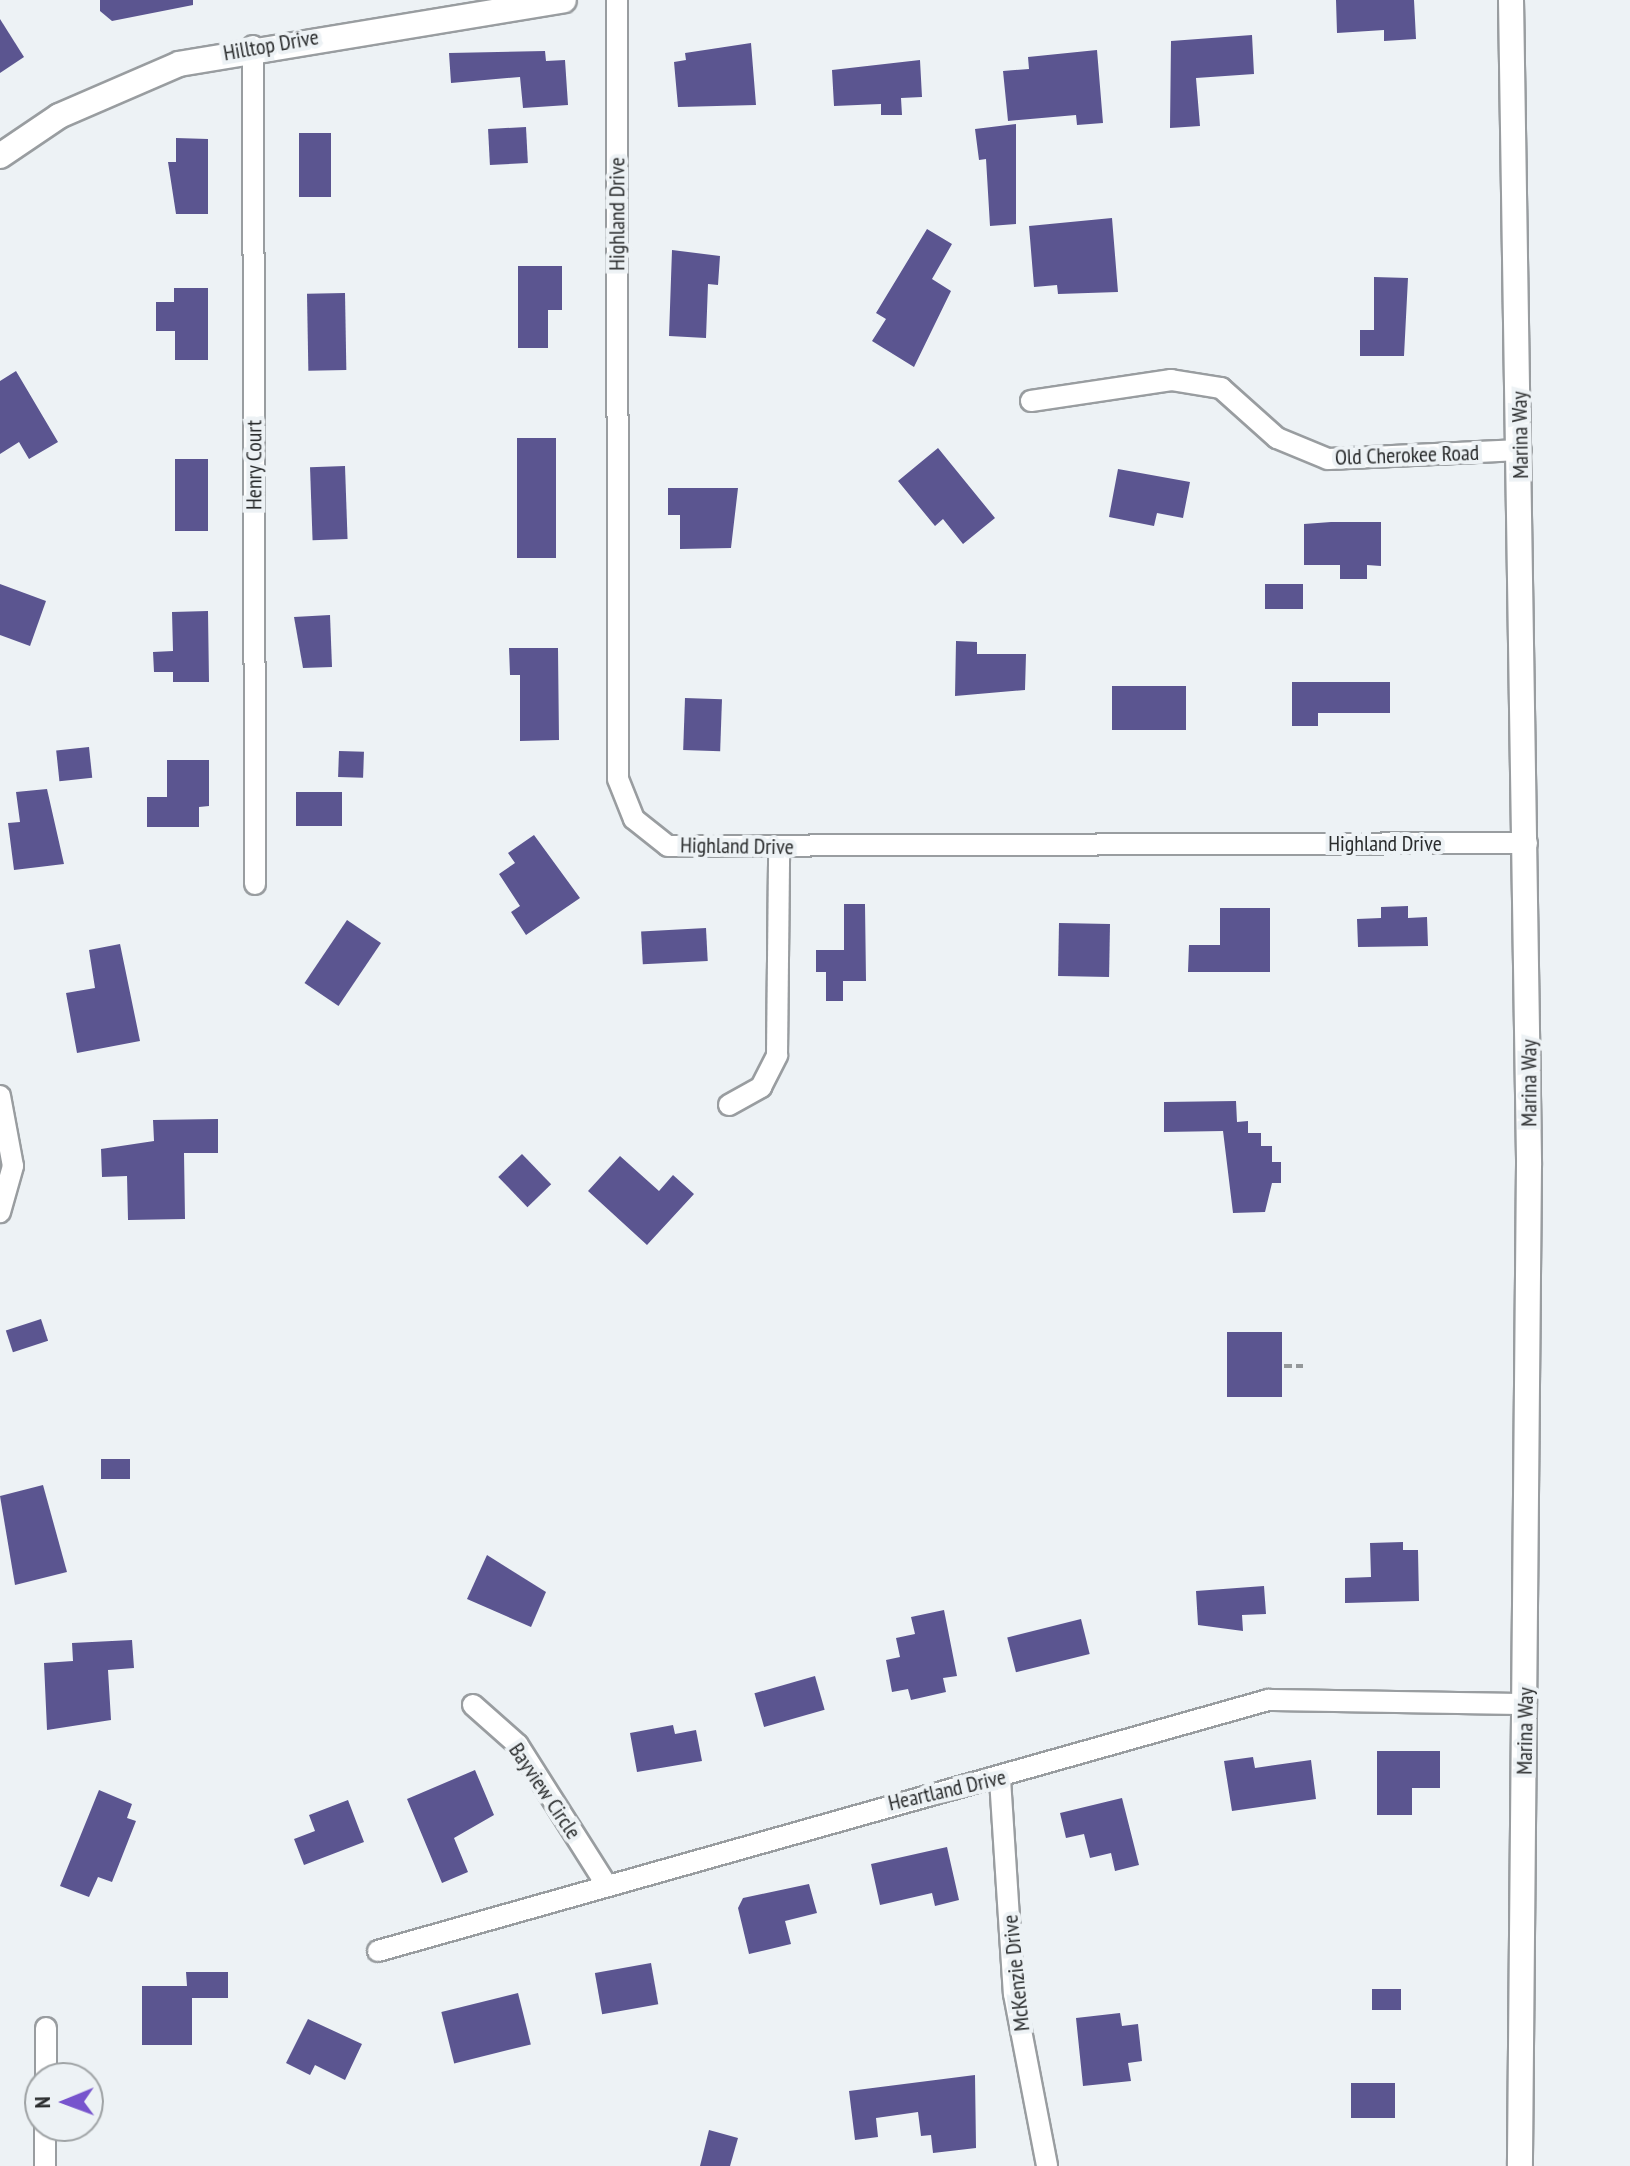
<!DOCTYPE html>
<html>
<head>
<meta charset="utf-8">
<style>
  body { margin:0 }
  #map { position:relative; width:1630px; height:2166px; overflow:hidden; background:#edf2f5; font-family:"PT Sans Narrow",sans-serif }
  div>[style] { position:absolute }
  .building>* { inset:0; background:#5b5590; transform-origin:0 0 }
  .path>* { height:4px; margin-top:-2px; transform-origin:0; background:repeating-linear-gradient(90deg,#94989a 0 8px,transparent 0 12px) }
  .roads { filter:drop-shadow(2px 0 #999da0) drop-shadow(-2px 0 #999da0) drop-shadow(0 2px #999da0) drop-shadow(0 -2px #999da0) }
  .minor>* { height:20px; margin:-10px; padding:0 10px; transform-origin:10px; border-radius:10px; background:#fff }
  .tertiary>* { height:24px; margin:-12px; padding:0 12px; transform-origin:12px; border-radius:12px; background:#fff }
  span { translate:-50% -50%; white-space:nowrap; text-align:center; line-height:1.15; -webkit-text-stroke:8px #edf2f5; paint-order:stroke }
  .street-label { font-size:22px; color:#2a2c2d }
  .north { position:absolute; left:24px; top:2062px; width:80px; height:80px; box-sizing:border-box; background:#edf2f5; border:2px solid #9fa3a5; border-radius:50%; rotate:269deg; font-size:22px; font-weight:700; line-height:32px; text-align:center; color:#2a2c2d }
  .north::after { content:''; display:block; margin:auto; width:28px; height:36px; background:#7754cd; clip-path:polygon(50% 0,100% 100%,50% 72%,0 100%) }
</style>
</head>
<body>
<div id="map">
  <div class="building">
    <div style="clip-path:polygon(100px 0,193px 0,193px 5px,112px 21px,100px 11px)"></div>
    <div style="clip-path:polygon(1336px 0,1414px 0,1416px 39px,1384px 41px,1384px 30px,1337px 33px)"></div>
    <div style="clip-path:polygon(0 19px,24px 57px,0 73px)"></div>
    <div style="clip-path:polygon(1252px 35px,1254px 74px,1196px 78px,1200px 126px,1170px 128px,1171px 41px)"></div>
    <div style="clip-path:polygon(751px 43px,756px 105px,678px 107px,674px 62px,686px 60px,685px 53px)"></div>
    <div style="clip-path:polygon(1097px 50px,1103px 123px,1077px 125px,1076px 115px,1008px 121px,1003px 71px,1029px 69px,1028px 57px)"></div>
    <div style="clip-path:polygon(545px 51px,546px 61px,565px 60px,568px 105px,523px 108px,520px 77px,451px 83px,449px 53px)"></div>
    <div style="clip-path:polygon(920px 60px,922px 97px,901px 98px,902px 115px,881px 115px,881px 104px,834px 106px,832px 70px)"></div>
    <div style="clip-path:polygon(1016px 124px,1016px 224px,990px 226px,986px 159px,979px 160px,975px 129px)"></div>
    <div style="left:526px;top:127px;width:36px;height:38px;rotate:87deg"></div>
    <div style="left:299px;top:133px;width:32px;height:64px"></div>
    <div style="clip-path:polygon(176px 138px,208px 139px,208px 214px,176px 214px,168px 162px,176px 162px)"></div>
    <div style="clip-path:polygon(1112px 218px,1118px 292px,1058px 294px,1057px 285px,1034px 287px,1029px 226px)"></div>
    <div style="clip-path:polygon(927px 229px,952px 244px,932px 279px,951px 291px,914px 367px,872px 341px,886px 319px,876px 313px)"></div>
    <div style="clip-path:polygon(672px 250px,720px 256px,718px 285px,708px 284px,706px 338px,669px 336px)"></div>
    <div style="clip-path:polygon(518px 266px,562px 266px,562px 310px,548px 310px,548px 348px,518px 348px)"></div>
    <div style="clip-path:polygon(1374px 277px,1408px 278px,1404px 356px,1360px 356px,1360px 330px,1374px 330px)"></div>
    <div style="clip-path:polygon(174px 288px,208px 288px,208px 360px,175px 360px,175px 331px,156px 331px,156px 302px,174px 302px)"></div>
    <div style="left:345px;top:293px;width:77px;height:38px;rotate:89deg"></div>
    <div style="clip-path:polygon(16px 371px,58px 442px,29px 459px,19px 442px,0 454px,0 381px)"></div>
    <div style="left:517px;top:438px;width:39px;height:120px"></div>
    <div style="clip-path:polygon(938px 448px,995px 518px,963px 544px,943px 519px,935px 526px,898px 481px)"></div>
    <div style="left:175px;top:459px;width:33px;height:72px"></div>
    <div style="left:345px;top:466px;width:73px;height:35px;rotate:88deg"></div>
    <div style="clip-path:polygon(1118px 469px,1190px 482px,1183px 518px,1157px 513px,1154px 526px,1109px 517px)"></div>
    <div style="clip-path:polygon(668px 488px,738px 488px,731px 548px,680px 549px,680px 515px,668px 515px)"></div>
    <div style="clip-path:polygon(1331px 522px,1381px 522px,1381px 566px,1367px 565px,1367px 579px,1340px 579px,1340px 565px,1304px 565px,1304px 524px)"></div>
    <div style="clip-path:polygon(0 584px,46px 601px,30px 646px,0 635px)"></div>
    <div style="left:1265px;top:584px;width:38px;height:25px"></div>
    <div style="clip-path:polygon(208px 611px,209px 682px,173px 682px,173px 672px,154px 672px,153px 652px,173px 651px,172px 612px)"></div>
    <div style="clip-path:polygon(330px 615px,332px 667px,303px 668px,294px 617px)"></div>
    <div style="clip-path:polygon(956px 641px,977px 642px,977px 654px,1026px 654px,1025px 690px,955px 696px)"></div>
    <div style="clip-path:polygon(509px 648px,558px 648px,559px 740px,520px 741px,520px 675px,510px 675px)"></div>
    <div style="clip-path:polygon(1292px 682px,1390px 682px,1390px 713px,1318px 713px,1318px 726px,1292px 726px)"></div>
    <div style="left:1112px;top:686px;width:74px;height:44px"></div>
    <div style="left:685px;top:698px;width:37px;height:52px;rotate:2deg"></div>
    <div style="left:89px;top:747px;width:31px;height:33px;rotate:84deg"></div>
    <div style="left:339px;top:751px;width:25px;height:26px;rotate:2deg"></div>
    <div style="clip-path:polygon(167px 760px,209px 760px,209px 806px,199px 807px,199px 827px,147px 827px,147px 797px,167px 797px)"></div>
    <div style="clip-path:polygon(47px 789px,64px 864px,14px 870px,8px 823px,20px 822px,16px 792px)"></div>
    <div style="left:296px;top:792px;width:46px;height:34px"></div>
    <div style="clip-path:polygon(534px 835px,580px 898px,526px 935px,511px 912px,520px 906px,499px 874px,515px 863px,508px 853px)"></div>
    <div style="clip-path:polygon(844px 904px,865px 904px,866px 981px,843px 981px,843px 1001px,826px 1001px,826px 972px,816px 972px,816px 950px,844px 950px)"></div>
    <div style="clip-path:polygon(1408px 906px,1408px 918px,1427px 917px,1428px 946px,1358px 947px,1357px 919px,1381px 918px,1381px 907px)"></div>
    <div style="clip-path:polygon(1220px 908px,1270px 908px,1270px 972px,1188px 972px,1189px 945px,1220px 945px)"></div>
    <div style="left:347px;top:920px;width:41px;height:76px;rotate:34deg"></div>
    <div style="left:1059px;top:923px;width:51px;height:53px;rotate:1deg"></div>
    <div style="left:706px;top:928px;width:33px;height:65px;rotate:87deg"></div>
    <div style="clip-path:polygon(120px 944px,140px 1041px,77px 1053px,66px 993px,95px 988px,89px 950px)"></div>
    <div style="clip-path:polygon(1236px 1101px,1237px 1122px,1248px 1121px,1248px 1133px,1261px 1133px,1261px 1146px,1272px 1146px,1272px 1162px,1281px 1162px,1281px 1183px,1272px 1183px,1265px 1212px,1233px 1213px,1223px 1131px,1164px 1132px,1164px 1102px)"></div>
    <div style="clip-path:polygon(218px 1119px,218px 1153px,184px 1153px,185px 1219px,128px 1220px,127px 1176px,102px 1177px,101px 1149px,154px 1141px,153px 1120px)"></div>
    <div style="left:522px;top:1154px;width:42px;height:33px;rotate:46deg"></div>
    <div style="clip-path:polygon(620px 1156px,659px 1191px,673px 1175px,694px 1194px,647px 1245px,588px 1191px)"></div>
    <div style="left:41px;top:1319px;width:23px;height:37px;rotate:72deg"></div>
    <div style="left:1227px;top:1332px;width:55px;height:65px"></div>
    <div style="left:101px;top:1459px;width:29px;height:20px"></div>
    <div style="clip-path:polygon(43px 1485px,67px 1572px,15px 1585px,0 1496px)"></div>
    <div style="clip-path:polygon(1403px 1542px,1403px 1550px,1418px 1550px,1419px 1601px,1345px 1603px,1345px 1578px,1371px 1577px,1370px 1543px)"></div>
    <div style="clip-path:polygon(487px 1555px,546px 1592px,531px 1627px,467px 1599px)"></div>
    <div style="clip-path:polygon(1264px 1586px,1266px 1614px,1242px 1615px,1243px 1631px,1198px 1625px,1196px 1591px)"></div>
    <div style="clip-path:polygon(944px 1610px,957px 1676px,943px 1678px,946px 1692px,911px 1700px,908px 1689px,892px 1692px,886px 1660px,900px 1657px,896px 1638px,915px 1634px,911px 1617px)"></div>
    <div style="left:1081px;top:1619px;width:36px;height:76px;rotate:76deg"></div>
    <div style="clip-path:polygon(132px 1640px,134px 1668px,108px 1670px,111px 1720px,47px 1730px,44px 1663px,73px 1661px,72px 1643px)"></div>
    <div style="left:815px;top:1676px;width:35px;height:63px;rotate:74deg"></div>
    <div style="clip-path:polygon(673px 1725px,675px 1734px,696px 1730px,702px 1761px,637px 1772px,630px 1733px)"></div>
    <div style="clip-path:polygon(1377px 1751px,1440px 1751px,1440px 1788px,1412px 1788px,1412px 1815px,1377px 1815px)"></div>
    <div style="clip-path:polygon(1253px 1757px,1255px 1768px,1311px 1760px,1316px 1799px,1232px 1811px,1224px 1761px)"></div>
    <div style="clip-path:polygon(475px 1770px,494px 1815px,454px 1838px,468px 1872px,442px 1883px,407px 1799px)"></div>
    <div style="clip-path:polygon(99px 1790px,132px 1804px,127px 1818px,136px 1821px,112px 1882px,98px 1877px,89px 1897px,60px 1886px)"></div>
    <div style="clip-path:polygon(1122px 1798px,1139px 1865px,1115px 1871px,1111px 1853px,1090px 1858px,1084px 1834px,1066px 1838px,1060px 1813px)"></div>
    <div style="clip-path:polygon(348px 1800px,364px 1842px,304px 1865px,294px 1839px,315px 1831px,309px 1815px)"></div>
    <div style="clip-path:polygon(947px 1847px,959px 1900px,935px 1906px,932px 1893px,880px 1905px,871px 1864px)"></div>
    <div style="clip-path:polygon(809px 1884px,817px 1913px,785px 1921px,791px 1944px,749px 1954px,738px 1908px,743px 1898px)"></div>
    <div style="left:651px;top:1963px;width:42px;height:57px;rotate:80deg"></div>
    <div style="clip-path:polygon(186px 1972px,228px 1972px,228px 1998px,192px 1998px,192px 2045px,142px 2045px,142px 1986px,187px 1986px)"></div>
    <div style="left:1372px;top:1989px;width:29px;height:21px"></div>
    <div style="left:518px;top:1993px;width:53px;height:79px;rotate:76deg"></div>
    <div style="clip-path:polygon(1120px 2013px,1122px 2026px,1138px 2024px,1142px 2061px,1128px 2063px,1131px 2081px,1083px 2086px,1076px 2018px)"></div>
    <div style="clip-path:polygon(308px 2019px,362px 2044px,345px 2080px,315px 2065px,310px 2075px,286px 2063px)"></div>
    <div style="clip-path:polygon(975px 2075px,976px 2148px,933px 2153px,931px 2135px,921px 2136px,918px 2112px,876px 2118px,878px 2137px,855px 2140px,849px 2091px)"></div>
    <div style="left:1351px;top:2083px;width:44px;height:35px"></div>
    <div style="clip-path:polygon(709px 2130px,738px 2138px,730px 2166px,700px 2166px)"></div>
  </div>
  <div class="path">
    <div style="left:1284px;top:1366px;width:19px"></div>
  </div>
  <div class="roads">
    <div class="minor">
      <div style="left:617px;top:0;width:779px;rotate:89.93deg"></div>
      <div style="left:618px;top:779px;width:43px;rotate:68.2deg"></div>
      <div style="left:634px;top:819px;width:43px;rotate:38.5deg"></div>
      <div style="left:668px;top:846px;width:859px;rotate:-0.2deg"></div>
      <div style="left:253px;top:46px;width:838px;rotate:89.86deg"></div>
      <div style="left:1031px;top:401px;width:142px;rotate:-8.5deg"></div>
      <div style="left:1171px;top:380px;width:51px;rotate:9.1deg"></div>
      <div style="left:1221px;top:388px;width:75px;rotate:41.8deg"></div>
      <div style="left:1277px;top:438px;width:55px;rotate:22.4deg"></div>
      <div style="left:1328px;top:459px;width:193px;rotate:-2.7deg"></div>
      <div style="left:0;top:1096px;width:71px;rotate:79.5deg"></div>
      <div style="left:13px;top:1166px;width:48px;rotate:105.8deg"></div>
      <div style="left:729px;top:1105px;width:37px;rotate:-29deg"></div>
      <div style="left:761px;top:1087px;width:36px;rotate:-63deg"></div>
      <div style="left:777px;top:1055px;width:208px;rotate:-89.4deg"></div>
      <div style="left:473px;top:1705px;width:60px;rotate:41.6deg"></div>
      <div style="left:518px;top:1745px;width:167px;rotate:57.7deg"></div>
      <div style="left:1000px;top:1779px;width:215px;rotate:86.3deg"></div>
      <div style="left:1014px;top:1994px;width:175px;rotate:79.1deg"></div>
      <div style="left:378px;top:1951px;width:925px;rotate:-15.75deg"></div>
      <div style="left:1268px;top:1700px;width:257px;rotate:0.9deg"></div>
      <div style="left:46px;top:2078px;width:50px;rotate:-90deg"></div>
      <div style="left:45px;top:2166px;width:40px;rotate:-90deg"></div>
    </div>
    <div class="tertiary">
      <div style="left:1511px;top:0;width:1165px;rotate:89.11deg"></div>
      <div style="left:1529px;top:1165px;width:1001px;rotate:90.52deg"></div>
      <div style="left:0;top:156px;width:71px;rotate:-34.1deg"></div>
      <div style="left:59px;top:116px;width:131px;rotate:-23.4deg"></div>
      <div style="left:179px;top:64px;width:390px;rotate:-9.4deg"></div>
    </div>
  </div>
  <div class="street-label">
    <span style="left:271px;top:45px;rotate:-10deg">Hilltop Drive</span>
    <span style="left:617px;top:214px;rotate:-90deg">Highland Drive</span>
    <span style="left:1520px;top:435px;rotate:-91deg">Marina Way</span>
    <span style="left:1407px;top:455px;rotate:-2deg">Old Cherokee Road</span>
    <span style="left:254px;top:465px;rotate:-90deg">Henry Court</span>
    <span style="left:1385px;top:844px">Highland Drive</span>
    <span style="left:737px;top:846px;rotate:1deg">Highland Drive</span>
    <span style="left:1529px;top:1083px;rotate:-90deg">Marina Way</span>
    <span style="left:1525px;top:1731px;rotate:-89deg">Marina Way</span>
    <span style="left:947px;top:1790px;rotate:-13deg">Heartland Drive</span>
    <span style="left:545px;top:1791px;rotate:56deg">Bayview Circle</span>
    <span style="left:1016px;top:1973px;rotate:-96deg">McKenzie Drive</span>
  </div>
  <div class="north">N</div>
</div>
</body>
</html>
